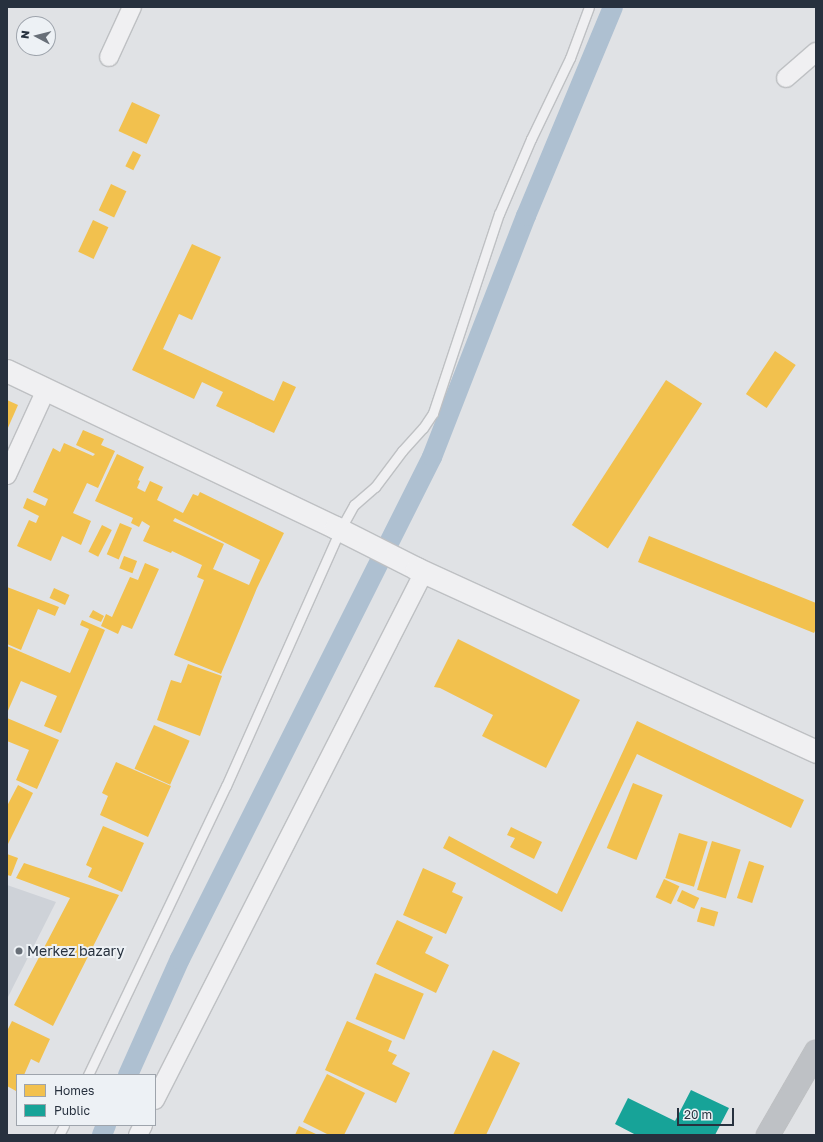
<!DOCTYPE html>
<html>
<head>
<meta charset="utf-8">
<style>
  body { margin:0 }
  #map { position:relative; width:823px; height:1142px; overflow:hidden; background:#e0e2e5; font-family:"Golos Text",sans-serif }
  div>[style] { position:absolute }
  .built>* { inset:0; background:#ced2d8 }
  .homes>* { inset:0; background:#f2c14e; transform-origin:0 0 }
  .public>* { inset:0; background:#17a398 }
  .canal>* { height:20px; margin:-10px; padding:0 10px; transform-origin:10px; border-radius:10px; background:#aec0d1 }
  .roads { filter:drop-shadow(1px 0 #bec0c3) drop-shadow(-1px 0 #bec0c3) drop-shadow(0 1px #bec0c3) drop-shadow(0 -1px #bec0c3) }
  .service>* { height:9px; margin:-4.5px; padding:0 4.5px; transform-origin:4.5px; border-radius:4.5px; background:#f0f0f2 }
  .minor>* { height:18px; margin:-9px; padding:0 9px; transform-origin:9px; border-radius:9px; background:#f0f0f2 }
  .tertiary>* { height:22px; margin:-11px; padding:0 11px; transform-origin:11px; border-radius:11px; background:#f0f0f2 }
  .secondary>* { height:22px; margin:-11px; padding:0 11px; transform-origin:11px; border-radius:11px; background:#bec1c5 }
  .dots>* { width:11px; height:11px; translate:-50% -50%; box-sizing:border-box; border:2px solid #edf1f5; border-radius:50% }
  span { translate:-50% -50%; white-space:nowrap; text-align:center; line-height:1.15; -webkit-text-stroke:4px #edf1f5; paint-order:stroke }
  .poi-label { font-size:14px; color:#27313e }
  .left { translate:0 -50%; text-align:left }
  .frame { position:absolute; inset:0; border:8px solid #27313e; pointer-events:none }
  .legend { position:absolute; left:16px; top:1074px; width:140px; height:52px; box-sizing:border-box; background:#edf1f5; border:1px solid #9ea4ac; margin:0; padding:5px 7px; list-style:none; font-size:12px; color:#27313e }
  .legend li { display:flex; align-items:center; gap:8px; height:20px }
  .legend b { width:20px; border:1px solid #9ea4ac }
  .north { position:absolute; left:16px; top:16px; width:40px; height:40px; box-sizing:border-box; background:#edf1f5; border:1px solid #9ea4ac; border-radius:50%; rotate:277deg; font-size:11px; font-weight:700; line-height:16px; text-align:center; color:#27313e }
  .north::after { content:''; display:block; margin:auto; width:14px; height:18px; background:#686f78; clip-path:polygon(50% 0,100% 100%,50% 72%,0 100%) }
  .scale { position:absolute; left:677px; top:1108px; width:57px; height:18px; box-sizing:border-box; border:2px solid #27313e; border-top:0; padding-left:5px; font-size:12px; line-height:14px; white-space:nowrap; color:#27313e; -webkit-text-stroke:3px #edf1f5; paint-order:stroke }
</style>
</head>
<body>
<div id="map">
  <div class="built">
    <div style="clip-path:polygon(7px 885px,56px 902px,7px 999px)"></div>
  </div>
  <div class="homes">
    <div style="left:132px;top:102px;width:31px;height:32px;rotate:25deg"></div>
    <div style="left:133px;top:151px;width:9px;height:17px;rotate:27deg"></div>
    <div style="left:111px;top:184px;width:17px;height:29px;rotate:25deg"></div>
    <div style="left:93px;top:220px;width:17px;height:35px;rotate:25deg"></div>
    <div style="clip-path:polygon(192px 244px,221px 257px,192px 320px,179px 314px,163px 349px,274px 401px,283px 381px,296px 387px,274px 433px,216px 406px,223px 392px,202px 382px,194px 399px,132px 370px)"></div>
    <div style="left:775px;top:351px;width:25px;height:52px;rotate:34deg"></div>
    <div style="left:666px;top:380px;width:43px;height:173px;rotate:33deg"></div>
    <div style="clip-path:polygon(7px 400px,18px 405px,7px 430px)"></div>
    <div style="clip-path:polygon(83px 430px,104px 439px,101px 445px,115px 451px,98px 488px,87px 483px,73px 513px,91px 521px,81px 545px,62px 536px,51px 561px,17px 546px,29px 520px,36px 523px,39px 516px,23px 508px,27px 498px,45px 506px,48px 499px,33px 492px,53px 448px,60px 452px,64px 443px,93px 456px,95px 454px,76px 445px)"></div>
    <div style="clip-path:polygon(evenodd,117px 454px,144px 467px,138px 480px,140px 481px,137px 488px,145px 492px,150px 481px,163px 487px,157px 500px,183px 513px,193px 494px,198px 496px,200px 492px,284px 533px,257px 588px,221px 674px,174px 655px,204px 580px,197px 577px,202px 565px,172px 551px,171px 553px,143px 541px,150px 526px,142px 521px,139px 527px,131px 523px,133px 518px,95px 501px,117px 454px,175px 518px,260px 560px,249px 585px,213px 569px,224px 544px,173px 521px,175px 518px)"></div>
    <div style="left:120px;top:523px;width:13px;height:34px;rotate:23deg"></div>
    <div style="left:102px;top:525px;width:11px;height:30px;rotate:27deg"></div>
    <div style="clip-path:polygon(649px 536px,816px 603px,816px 629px,814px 633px,638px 562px)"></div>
    <div style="left:124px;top:556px;width:14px;height:13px;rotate:21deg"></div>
    <div style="clip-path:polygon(145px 563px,159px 569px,132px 629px,122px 625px,118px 634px,101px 626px,106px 614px,112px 617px,130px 577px,138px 580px)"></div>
    <div style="clip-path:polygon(7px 587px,59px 607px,55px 616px,38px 609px,21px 650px,7px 644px)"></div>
    <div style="left:54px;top:588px;width:17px;height:11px;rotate:24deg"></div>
    <div style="clip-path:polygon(93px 610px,104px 616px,101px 622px,89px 617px)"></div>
    <div style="clip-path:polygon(82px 620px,105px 630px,61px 733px,44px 726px,57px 696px,21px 681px,7px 713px,7px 646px,70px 673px,89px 629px,80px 625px)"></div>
    <div style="clip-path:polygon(458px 639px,580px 700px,546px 768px,482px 736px,493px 715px,440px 688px,434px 687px)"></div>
    <div style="clip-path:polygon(188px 664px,222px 676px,200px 736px,157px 720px,171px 680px,181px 683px)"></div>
    <div style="clip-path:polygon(7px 718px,59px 740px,37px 789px,16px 780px,29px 750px,7px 741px)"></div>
    <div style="clip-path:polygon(637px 721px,804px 800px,791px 828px,637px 754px,562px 912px,443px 848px,449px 836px,557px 894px)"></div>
    <div style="left:154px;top:725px;width:39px;height:48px;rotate:24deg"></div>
    <div style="clip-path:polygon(116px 762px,171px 786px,148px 837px,100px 815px,108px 796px,102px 793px)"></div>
    <div style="left:633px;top:783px;width:32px;height:70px;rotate:22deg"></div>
    <div style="clip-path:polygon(18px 785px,33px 793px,7px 846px,7px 806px)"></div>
    <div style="clip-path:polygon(103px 826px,144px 843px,122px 892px,88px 877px,92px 868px,86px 865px)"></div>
    <div style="clip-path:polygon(511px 827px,542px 842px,534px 859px,510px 847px,515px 838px,507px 835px)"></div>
    <div style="left:679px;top:833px;width:30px;height:47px;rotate:17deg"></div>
    <div style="left:712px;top:841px;width:30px;height:51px;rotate:17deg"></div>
    <div style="clip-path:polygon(7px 854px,18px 858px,11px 876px,7px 875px)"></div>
    <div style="left:749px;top:861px;width:16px;height:39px;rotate:18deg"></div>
    <div style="clip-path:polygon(24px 863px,119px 895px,53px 1026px,14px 1005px,70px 898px,16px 878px)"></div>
    <div style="clip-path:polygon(423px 868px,456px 883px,452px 892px,463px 897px,446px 934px,403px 915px)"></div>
    <div style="left:664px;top:879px;width:17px;height:20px;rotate:25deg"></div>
    <div style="left:682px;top:890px;width:19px;height:12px;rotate:25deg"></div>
    <div style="left:701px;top:907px;width:18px;height:15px;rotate:16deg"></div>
    <div style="clip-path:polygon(397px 920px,433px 937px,425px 953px,449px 965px,436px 993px,376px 964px)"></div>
    <div style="left:375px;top:973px;width:53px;height:50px;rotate:23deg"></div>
    <div style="clip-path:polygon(12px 1021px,50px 1039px,39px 1063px,31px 1059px,24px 1075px,17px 1075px,16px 1091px,7px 1086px,7px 1031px)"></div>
    <div style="clip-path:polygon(347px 1021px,392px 1041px,388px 1051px,397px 1055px,392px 1064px,410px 1073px,396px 1103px,325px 1070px)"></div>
    <div style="clip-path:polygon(493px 1050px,520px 1063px,486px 1135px,453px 1135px)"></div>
    <div style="clip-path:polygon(327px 1074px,365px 1093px,344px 1135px,329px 1135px,303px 1122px)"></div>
    <div style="clip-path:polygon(299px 1126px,318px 1135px,295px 1135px)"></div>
  </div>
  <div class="public">
    <div style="clip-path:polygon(691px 1090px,729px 1108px,715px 1135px,636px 1135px,615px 1124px,628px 1098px,675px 1121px)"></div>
  </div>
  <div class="canal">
    <div style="left:128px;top:1075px;width:127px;rotate:-65.9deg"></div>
    <div style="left:180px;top:959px;width:562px;rotate:-63.34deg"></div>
    <div style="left:432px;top:457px;width:259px;rotate:-68.7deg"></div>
    <div style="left:526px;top:216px;width:226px;rotate:-67.4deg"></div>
    <div style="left:102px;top:1135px;width:11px;rotate:-68deg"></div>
  </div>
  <div class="roads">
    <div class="service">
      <div style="left:88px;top:1075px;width:320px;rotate:-64.5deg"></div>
      <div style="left:226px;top:786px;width:280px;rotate:-66deg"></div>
      <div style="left:340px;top:530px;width:29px;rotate:-61deg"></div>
      <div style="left:354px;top:505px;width:28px;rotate:-41deg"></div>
      <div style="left:375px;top:487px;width:45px;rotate:-53.1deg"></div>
      <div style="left:402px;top:451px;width:31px;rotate:-48deg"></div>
      <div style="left:423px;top:428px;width:18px;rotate:-56deg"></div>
      <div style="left:433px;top:413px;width:210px;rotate:-71.7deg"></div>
      <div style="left:499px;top:214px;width:82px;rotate:-66.9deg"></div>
      <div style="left:531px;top:139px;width:90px;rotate:-64.3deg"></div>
      <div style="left:570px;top:58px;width:54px;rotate:-69.6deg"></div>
      <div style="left:59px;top:1135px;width:11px;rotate:-63deg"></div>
    </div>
    <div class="minor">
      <div style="left:109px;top:57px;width:55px;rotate:-65.3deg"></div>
      <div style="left:786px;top:78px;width:40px;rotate:-41deg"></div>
      <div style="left:7px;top:475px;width:94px;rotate:-65.4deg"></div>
      <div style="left:155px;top:1100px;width:593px;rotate:-63deg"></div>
      <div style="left:138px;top:1135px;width:11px;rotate:-63deg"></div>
    </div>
    <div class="tertiary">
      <div style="left:7px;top:371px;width:365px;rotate:25.5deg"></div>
      <div style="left:336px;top:528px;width:91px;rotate:26.8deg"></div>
      <div style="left:417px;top:569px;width:439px;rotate:24.6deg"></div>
    </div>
    <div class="secondary">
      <div style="left:768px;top:1135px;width:96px;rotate:-60deg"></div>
    </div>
  </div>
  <div class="dots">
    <div style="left:19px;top:951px;background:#686f78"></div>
  </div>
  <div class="poi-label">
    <span class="left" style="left:27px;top:951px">Merkez bazary</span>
  </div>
  <div class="frame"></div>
  <ul class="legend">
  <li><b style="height:11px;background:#f2c14e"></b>Homes</li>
  <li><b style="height:11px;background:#17a398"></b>Public</li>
  </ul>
  <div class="north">N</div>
  <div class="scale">20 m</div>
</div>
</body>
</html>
